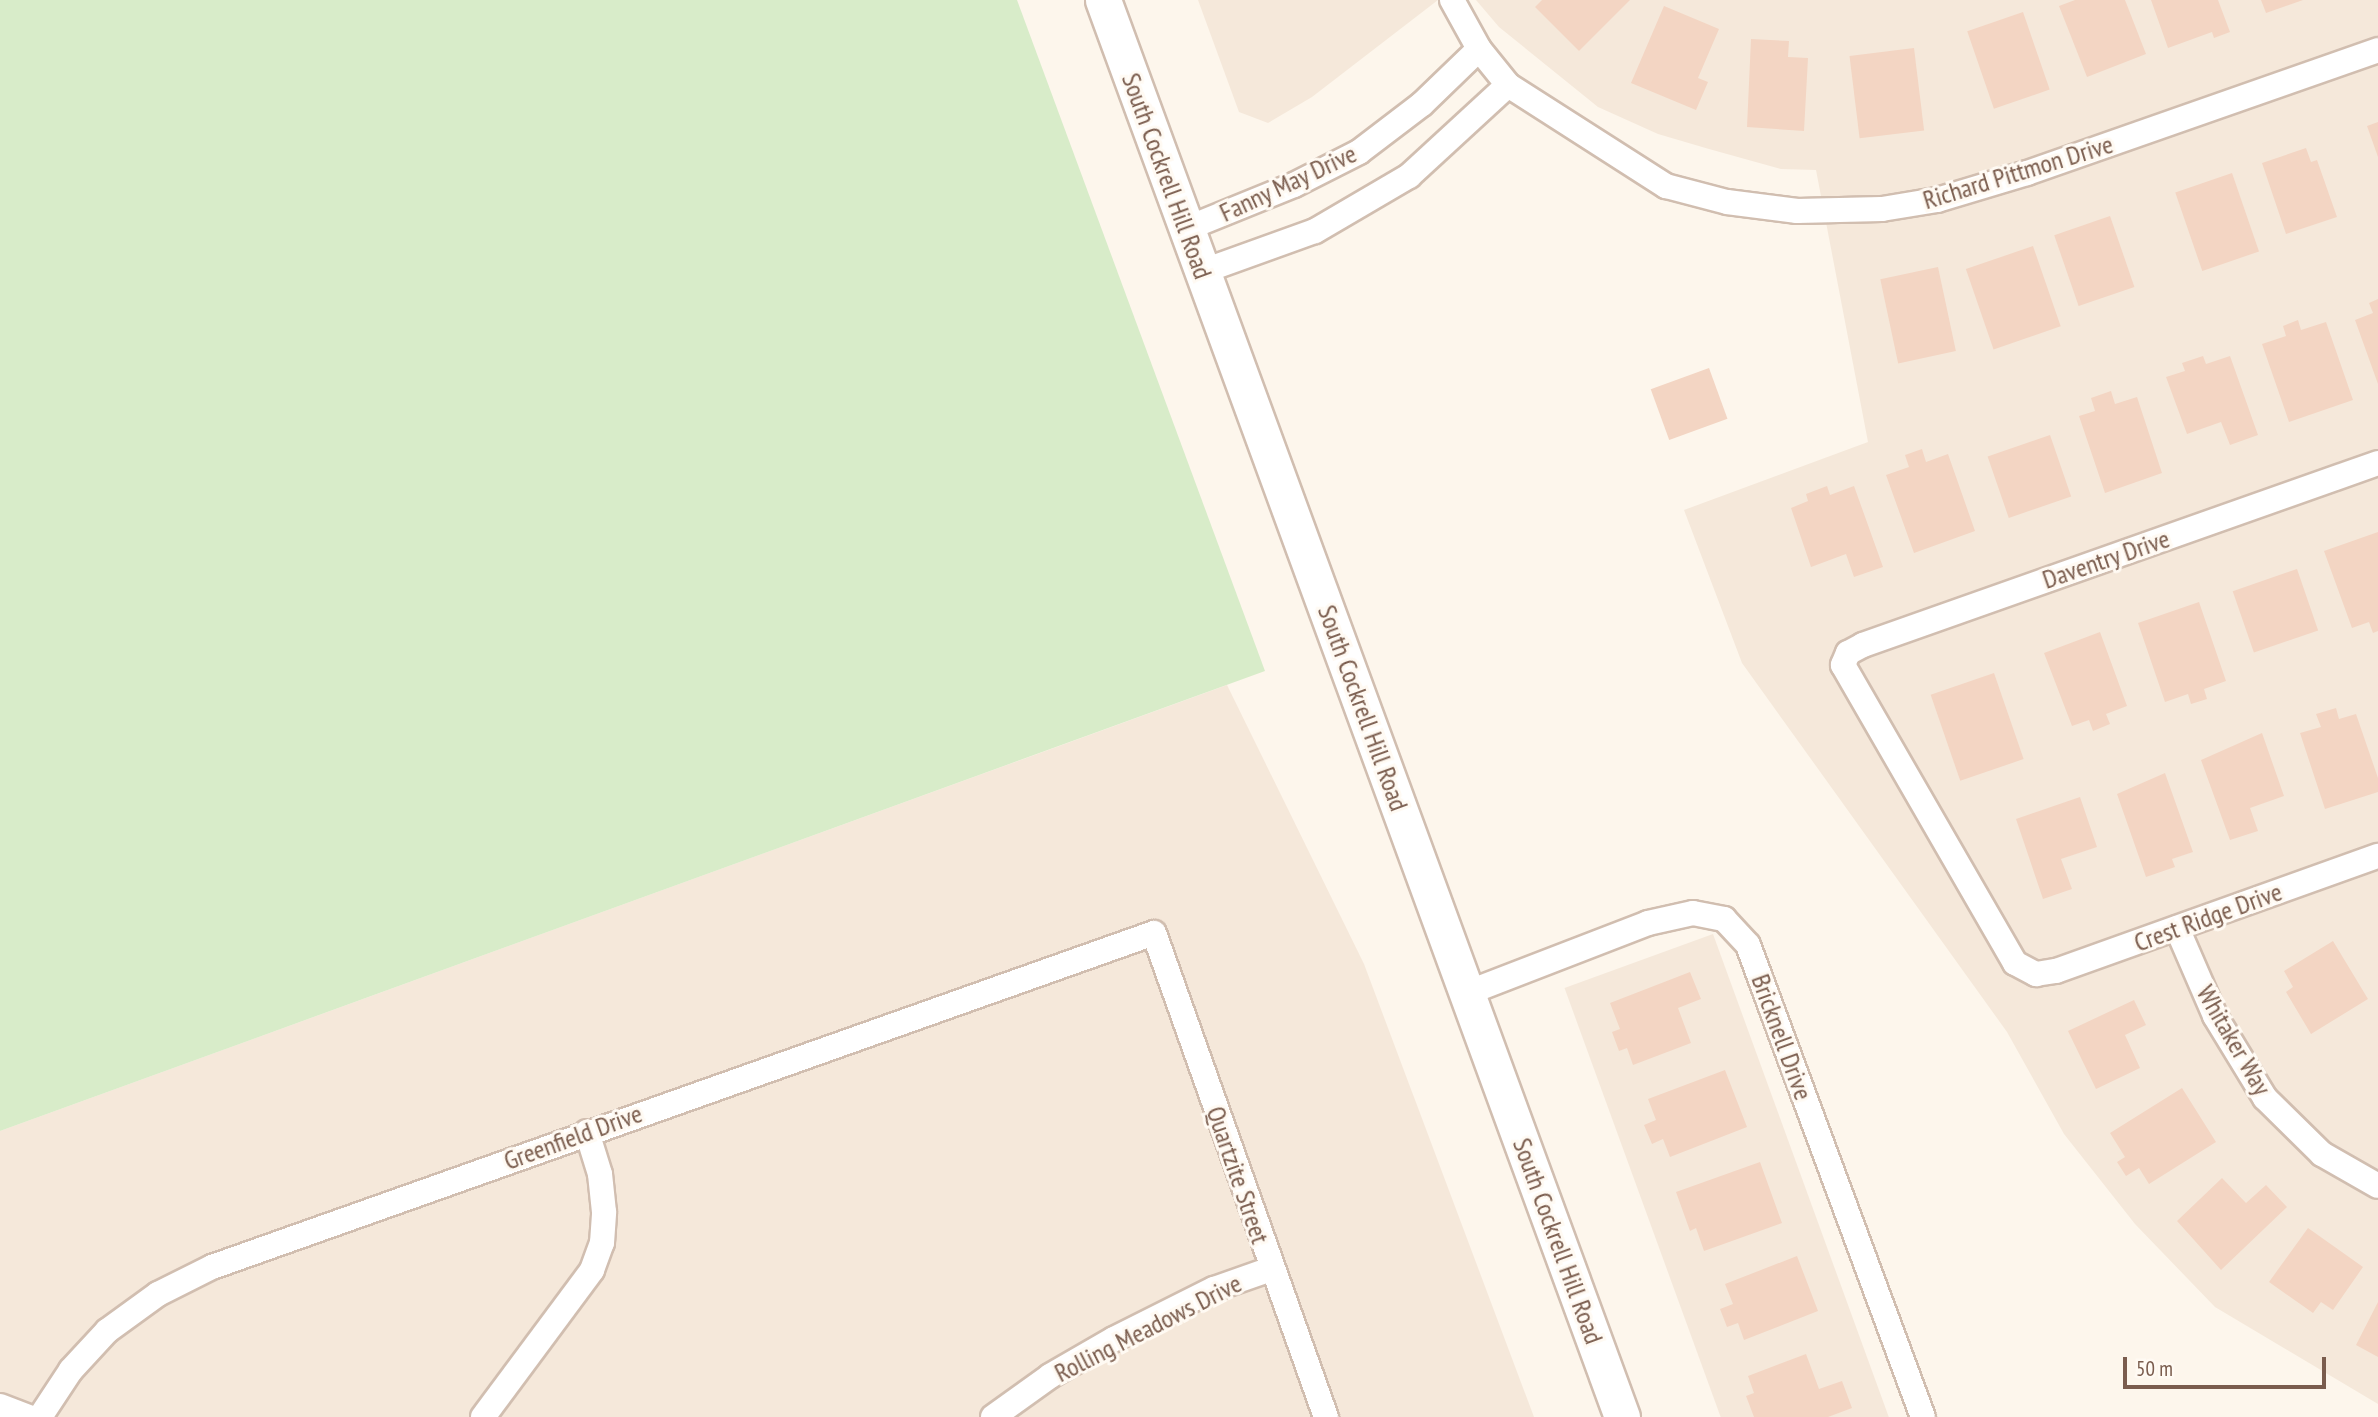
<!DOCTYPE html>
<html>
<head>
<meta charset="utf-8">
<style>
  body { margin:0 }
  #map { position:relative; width:2378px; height:1417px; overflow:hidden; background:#fdf6ec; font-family:"PT Sans Narrow",sans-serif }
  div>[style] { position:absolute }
  .residential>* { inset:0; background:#f5e8da; transform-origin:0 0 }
  .green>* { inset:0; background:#d8ecc9 }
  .building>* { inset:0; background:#f3d5c3; transform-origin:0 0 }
  .roads { filter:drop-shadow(2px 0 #d1beb0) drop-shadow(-2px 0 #d1beb0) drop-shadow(0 2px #d1beb0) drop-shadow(0 -2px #d1beb0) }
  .minor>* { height:24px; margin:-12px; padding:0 12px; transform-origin:12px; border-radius:12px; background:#fff }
  .secondary>* { height:35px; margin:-17.5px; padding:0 17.5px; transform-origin:17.5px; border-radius:17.5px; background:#fff }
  span { translate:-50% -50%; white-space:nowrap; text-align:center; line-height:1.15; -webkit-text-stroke:6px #fffaf3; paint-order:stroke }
  .street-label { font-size:26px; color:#7a5c4d }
  .scale { position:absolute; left:2123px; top:1357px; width:203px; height:32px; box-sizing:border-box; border:4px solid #7a5c4d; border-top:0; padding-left:9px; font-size:21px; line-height:24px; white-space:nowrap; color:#7a5c4d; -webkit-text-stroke:5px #fffaf3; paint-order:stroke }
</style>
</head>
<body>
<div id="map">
  <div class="residential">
    <div style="clip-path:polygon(1198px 0,1438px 0,1312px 97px,1268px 123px,1239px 112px)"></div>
    <div style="clip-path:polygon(1476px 0,2378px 0,2378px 1404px,2215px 1307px,2135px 1224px,2064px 1134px,2007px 1032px,1742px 663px,1684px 510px,1868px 442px,1816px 170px,1781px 169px,1709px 149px,1658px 134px,1598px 107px,1499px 27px)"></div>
    <div style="clip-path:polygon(1227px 685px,1364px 964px,1534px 1417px,0 1417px,0 1131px)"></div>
    <div style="left:1713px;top:934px;width:514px;height:158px;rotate:70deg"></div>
  </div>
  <div class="green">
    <div style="clip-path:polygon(0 0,1017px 0,1265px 671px,0 1131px)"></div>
  </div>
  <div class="building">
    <div style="clip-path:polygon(1542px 0,1630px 0,1579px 51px,1535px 7px)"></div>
    <div style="clip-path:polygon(2075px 0,2125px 0,2146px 54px,2087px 77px,2059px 6px)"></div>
    <div style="clip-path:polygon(2151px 0,2218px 0,2230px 32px,2214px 38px,2212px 32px,2168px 48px)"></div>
    <div style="clip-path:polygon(2261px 0,2303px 0,2266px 13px)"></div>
    <div style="clip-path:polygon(1664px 6px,1719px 29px,1698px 78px,1708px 82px,1696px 110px,1631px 83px)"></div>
    <div style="left:2023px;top:12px;width:82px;height:59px;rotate:71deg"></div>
    <div style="clip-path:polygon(1751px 39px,1789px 41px,1788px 57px,1808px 58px,1804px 131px,1747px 127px)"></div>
    <div style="left:1914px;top:48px;width:83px;height:65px;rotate:83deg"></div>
    <div style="clip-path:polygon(2378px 122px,2378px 157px,2367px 126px)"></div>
    <div style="clip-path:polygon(2306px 148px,2311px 162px,2317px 160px,2337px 217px,2286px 234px,2262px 163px)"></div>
    <div style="left:2232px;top:173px;width:83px;height:60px;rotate:71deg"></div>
    <div style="left:2110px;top:216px;width:75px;height:59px;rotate:71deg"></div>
    <div style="left:2033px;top:246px;width:85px;height:71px;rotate:71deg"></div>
    <div style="left:1938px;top:267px;width:86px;height:59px;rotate:78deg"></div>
    <div style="clip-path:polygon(2378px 299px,2378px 384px,2355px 320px,2373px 313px,2369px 303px)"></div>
    <div style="clip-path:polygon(2298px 320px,2301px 330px,2326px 322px,2353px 400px,2289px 422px,2262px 344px,2286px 336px,2283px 326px)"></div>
    <div style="clip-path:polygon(2203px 356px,2206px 364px,2230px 356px,2258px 435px,2230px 445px,2221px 422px,2187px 434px,2166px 377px,2185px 371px,2182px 363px)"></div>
    <div style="left:1709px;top:368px;width:54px;height:62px;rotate:70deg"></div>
    <div style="clip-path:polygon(2111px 391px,2115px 404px,2137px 397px,2162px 473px,2105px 493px,2079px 416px,2095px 411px,2091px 398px)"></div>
    <div style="left:2050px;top:435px;width:65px;height:66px;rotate:71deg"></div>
    <div style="clip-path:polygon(1922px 449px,1926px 462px,1948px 454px,1975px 531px,1914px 553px,1886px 475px,1909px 467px,1905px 455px)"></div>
    <div style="clip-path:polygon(1827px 486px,1830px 495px,1854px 486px,1883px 567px,1854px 577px,1846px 554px,1811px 567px,1791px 508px,1808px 501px,1806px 494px)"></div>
    <div style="clip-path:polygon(2378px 532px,2378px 631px,2373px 633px,2369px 622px,2352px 628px,2324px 551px)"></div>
    <div style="left:2297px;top:569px;width:65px;height:68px;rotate:71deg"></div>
    <div style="clip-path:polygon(2199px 602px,2226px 681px,2204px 689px,2207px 699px,2191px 704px,2188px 694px,2165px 702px,2138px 623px)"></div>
    <div style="clip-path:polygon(2100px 632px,2127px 706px,2106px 714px,2110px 724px,2093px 731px,2089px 720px,2072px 726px,2044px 653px)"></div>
    <div style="left:1994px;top:673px;width:91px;height:67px;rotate:71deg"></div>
    <div style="clip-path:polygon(2336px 708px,2339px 719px,2356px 714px,2378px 778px,2378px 792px,2325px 809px,2300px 733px,2321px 727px,2316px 714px)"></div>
    <div style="clip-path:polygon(2262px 733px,2284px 796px,2250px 808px,2258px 831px,2230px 840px,2201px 760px)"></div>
    <div style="clip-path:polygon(2165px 773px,2193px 852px,2172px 859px,2175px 867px,2146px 877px,2117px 794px)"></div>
    <div style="clip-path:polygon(2080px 797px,2097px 847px,2061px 859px,2072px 889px,2043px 899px,2016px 819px)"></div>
    <div style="clip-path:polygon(2333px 941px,2368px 999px,2311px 1034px,2286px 992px,2293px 987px,2284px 971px)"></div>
    <div style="clip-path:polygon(1690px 972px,1701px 999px,1678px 1008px,1691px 1043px,1633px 1065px,1627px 1048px,1619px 1051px,1612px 1032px,1620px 1029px,1610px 1003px)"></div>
    <div style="clip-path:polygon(2134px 1000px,2146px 1025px,2125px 1035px,2140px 1068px,2096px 1089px,2068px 1031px)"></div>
    <div style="clip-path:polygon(1725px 1070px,1747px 1127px,1670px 1157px,1663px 1139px,1652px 1144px,1644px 1125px,1656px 1120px,1648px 1099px)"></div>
    <div style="clip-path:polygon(2182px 1088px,2216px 1142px,2149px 1184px,2139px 1168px,2126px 1176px,2117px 1162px,2125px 1157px,2110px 1133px)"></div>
    <div style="clip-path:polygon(1760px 1162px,1782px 1223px,1704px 1251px,1696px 1228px,1690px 1231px,1676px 1192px)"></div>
    <div style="clip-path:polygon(2222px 1178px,2246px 1203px,2266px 1185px,2287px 1207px,2221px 1270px,2177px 1221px)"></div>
    <div style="clip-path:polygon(2308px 1228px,2363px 1267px,2333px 1310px,2321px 1302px,2313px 1313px,2269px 1282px)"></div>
    <div style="clip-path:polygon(1797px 1256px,1818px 1311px,1744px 1340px,1738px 1323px,1727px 1327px,1720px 1309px,1733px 1304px,1725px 1284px)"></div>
    <div style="clip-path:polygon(2378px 1302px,2378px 1357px,2356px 1345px)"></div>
    <div style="clip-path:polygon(1806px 1354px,1819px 1389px,1842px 1381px,1852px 1408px,1828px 1417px,1754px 1417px,1746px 1396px,1754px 1393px,1748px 1376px)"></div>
  </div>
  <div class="roads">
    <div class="minor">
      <div style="left:1452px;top:0;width:56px;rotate:61.1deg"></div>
      <div style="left:1479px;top:49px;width:46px;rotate:51.1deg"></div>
      <div style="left:1508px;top:85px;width:188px;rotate:32.6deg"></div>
      <div style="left:1666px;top:186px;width:63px;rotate:14.7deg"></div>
      <div style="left:1727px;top:202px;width:71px;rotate:7.3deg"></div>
      <div style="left:1797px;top:211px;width:85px;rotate:-1.3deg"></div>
      <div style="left:1882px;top:209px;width:56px;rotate:-9.3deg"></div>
      <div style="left:1937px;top:200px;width:94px;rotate:-16.7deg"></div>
      <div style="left:2027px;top:173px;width:372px;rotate:-19.3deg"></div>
      <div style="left:1188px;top:228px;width:114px;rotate:-22.1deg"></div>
      <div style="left:1294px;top:185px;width:73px;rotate:-26.9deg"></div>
      <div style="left:1359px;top:152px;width:79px;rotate:-37.3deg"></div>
      <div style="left:1422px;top:104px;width:79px;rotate:-44deg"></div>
      <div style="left:1201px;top:272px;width:121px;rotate:-19.8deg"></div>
      <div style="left:1315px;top:231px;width:109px;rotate:-30.3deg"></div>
      <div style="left:1409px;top:176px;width:134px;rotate:-42.6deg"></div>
      <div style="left:2378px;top:463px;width:546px;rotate:160.54deg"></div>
      <div style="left:1863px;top:645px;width:17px;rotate:152deg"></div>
      <div style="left:1848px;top:653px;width:13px;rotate:113deg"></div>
      <div style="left:1843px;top:665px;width:344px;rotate:60deg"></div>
      <div style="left:2015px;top:963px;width:24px;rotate:28deg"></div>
      <div style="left:2036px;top:974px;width:20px;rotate:-9deg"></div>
      <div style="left:2056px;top:971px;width:342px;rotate:-19.7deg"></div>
      <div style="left:2177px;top:928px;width:96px;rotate:66.6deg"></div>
      <div style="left:2215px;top:1016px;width:96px;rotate:58.6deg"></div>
      <div style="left:2265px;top:1098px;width:80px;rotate:44.5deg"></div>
      <div style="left:2322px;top:1154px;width:64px;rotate:29.7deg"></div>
      <div style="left:1467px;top:993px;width:194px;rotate:-21.1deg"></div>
      <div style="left:1648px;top:923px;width:46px;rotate:-12.5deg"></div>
      <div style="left:1693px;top:913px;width:32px;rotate:11deg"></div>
      <div style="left:1724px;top:919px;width:35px;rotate:47deg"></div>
      <div style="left:1748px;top:945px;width:503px;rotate:69.66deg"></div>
      <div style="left:0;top:1406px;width:30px;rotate:21deg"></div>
      <div style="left:40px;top:1417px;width:56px;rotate:-56.6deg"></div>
      <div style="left:71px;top:1370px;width:53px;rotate:-47.3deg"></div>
      <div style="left:107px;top:1331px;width:63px;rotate:-36deg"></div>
      <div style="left:158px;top:1294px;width:60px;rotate:-26.6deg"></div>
      <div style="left:212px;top:1267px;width:999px;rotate:-19.52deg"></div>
      <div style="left:1154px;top:933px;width:514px;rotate:70.44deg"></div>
      <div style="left:483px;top:1417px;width:183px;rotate:-53.4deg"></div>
      <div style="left:592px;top:1270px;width:29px;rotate:-70deg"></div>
      <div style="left:602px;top:1243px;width:31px;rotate:-86deg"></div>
      <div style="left:604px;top:1212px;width:38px;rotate:-96deg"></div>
      <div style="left:600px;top:1174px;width:44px;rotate:-107.2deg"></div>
      <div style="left:993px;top:1417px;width:70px;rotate:-35.7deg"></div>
      <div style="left:1050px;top:1376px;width:74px;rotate:-30deg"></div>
      <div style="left:1114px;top:1339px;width:112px;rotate:-26.6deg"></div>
      <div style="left:1214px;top:1289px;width:60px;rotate:-19.3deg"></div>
    </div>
    <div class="secondary">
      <div style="left:1103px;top:0;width:1509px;rotate:69.88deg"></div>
    </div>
  </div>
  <div class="street-label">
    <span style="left:2018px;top:172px;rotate:-17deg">Richard Pittmon Drive</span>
    <span style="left:1167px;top:176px;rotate:70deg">South Cockrell Hill Road</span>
    <span style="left:1288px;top:183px;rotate:-25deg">Fanny May Drive</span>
    <span style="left:2106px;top:559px;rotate:-19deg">Daventry Drive</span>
    <span style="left:1363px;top:708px;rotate:70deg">South Cockrell Hill Road</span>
    <span style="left:2208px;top:917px;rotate:-20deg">Crest Ridge Drive</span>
    <span style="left:1782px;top:1037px;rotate:70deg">Bricknell Drive</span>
    <span style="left:2234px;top:1040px;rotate:60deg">Whitaker Way</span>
    <span style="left:573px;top:1137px;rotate:-20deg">Greenfield Drive</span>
    <span style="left:1238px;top:1175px;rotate:71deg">Quartzite Street</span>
    <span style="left:1558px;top:1241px;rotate:70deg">South Cockrell Hill Road</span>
    <span style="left:1148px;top:1328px;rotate:-27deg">Rolling Meadows Drive</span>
  </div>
  <div class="scale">50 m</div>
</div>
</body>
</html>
